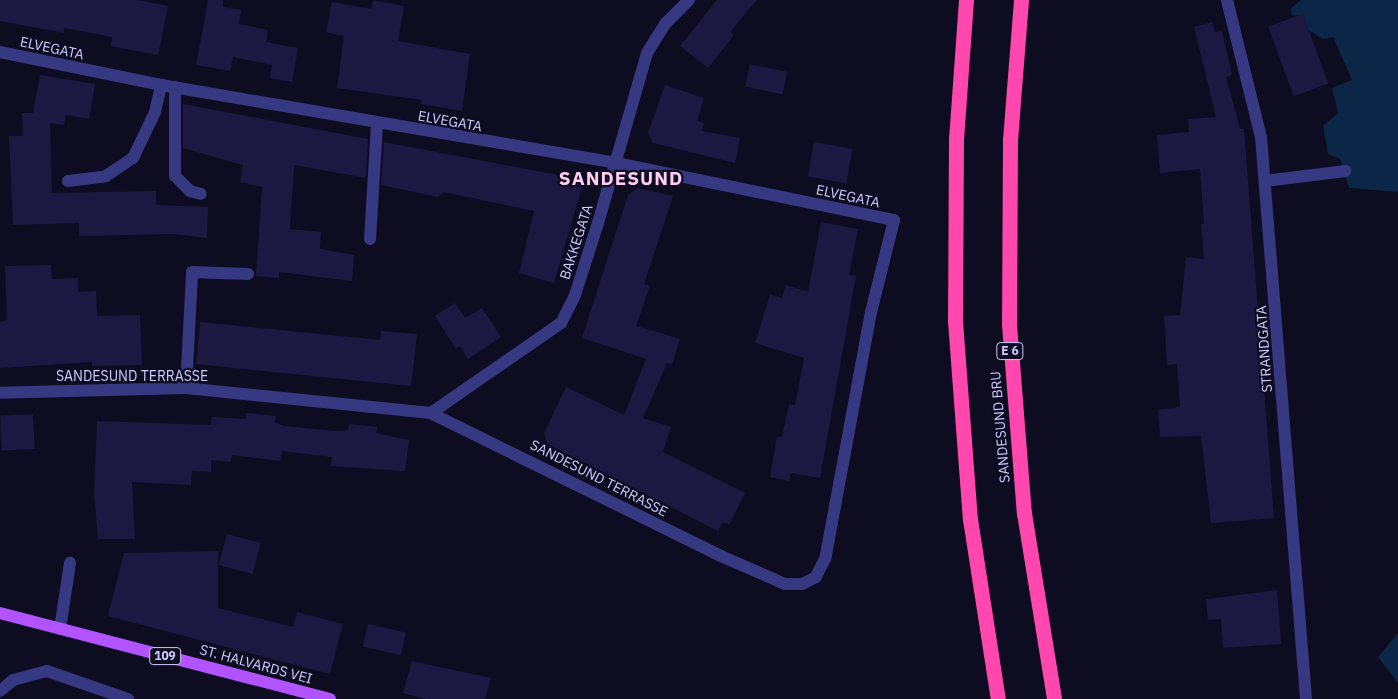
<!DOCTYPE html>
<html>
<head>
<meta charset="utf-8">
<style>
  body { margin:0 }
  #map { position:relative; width:1398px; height:699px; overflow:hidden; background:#0e0c21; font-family:"IBM Plex Sans",sans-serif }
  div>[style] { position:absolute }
  .water>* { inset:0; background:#0b2646 }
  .building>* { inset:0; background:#1d1842; transform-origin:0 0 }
  .service>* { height:12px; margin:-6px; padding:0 6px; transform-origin:6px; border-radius:6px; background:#363981 }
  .minor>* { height:12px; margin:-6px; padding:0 6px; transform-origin:6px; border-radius:6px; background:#363981 }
  .primary>* { height:12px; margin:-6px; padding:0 6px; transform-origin:6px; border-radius:6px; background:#b153ff }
  .motorway>* { height:15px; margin:-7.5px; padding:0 7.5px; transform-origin:7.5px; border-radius:7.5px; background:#ff47ad }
  span { translate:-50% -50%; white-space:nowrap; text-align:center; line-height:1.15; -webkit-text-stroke:4.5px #0e0c21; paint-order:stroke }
  .shield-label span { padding:1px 4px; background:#0e0c21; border:1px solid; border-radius:4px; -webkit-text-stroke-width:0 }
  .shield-label { font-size:12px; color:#ceccff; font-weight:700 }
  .street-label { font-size:14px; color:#ceccff }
  .district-label { font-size:19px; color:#ffcef1; font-weight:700; letter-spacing:1px }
</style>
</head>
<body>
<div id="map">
  <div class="water">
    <div style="clip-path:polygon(1301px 0,1398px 0,1398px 192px,1349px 188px,1340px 159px,1328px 154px,1323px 126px,1338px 113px,1332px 88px,1352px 80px,1333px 37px,1323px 39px,1305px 28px,1298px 15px,1293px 16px,1290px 9px)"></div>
    <div style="clip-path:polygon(1398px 633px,1398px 683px,1378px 657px)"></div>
  </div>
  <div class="building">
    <div style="clip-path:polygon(0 0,138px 0,168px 6px,158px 55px,111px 46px,112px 37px,64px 28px,64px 33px,0 21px)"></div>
    <div style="clip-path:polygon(208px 0,223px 0,223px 7px,241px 10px,239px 24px,268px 30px,266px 42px,298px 48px,292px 82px,270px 78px,272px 65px,233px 57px,230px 71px,196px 65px)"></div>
    <div style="clip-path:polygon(373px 0,404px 6px,398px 41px,470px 54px,462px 111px,421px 104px,422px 100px,337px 88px,344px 36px,326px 32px,332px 2px,371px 9px)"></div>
    <div style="clip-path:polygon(717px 0,757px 0,730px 32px,734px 35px,708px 68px,680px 46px)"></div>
    <div style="left:1303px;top:14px;width:74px;height:37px;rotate:70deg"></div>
    <div style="clip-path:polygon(1212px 22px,1215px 32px,1222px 31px,1232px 75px,1226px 77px,1240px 129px,1244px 129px,1274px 518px,1211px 523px,1201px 436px,1160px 437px,1158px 410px,1180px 407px,1177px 364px,1167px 365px,1164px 316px,1180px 315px,1186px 257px,1204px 259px,1201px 224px,1204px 224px,1200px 169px,1160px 173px,1157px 135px,1189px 132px,1188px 119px,1216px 117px,1194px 27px)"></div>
    <div style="left:750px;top:64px;width:38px;height:23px;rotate:12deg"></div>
    <div style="clip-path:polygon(40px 75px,95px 84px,89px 119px,66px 115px,64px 125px,50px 123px,52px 193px,156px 191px,156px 205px,208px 207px,207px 238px,173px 234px,79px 236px,79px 223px,13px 225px,9px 136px,23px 136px,22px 113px,33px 113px)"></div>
    <div style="clip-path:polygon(665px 85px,704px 98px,697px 121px,704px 123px,702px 131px,740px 138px,735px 163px,653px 143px,648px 133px)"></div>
    <div style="clip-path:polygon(183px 104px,368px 139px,366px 178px,294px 165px,290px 229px,321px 232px,320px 249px,354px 255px,352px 281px,279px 272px,279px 278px,256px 276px,262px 187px,240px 182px,243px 165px,183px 148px)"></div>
    <div style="clip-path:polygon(384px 142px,584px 180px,554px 283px,519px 273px,534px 211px,444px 192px,438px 197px,381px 185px)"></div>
    <div style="left:814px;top:142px;width:39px;height:35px;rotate:10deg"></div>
    <div style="clip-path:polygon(638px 188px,673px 196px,644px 284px,650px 286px,636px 326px,680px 339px,672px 364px,667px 363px,643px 418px,671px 427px,663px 452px,745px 493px,729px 525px,723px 522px,718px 531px,547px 444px,544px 433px,566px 387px,624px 415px,646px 359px,582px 338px,628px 195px)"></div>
    <div style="clip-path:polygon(821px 222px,858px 229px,849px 275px,856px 276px,820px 478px,791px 473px,789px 481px,770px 477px,777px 436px,782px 437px,789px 404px,795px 405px,804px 358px,755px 343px,770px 295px,782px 298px,786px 285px,808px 292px)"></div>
    <div style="clip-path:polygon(51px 265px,52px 279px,78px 278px,78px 292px,96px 291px,97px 316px,140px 315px,142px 365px,92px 366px,92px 362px,0 368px,0 322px,7px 320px,5px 266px)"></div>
    <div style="clip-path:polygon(455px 303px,465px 318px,482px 308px,501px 337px,468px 359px,460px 346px,456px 349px,435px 316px)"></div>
    <div style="clip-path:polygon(200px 322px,380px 340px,381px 331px,417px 334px,411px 386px,196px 364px)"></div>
    <div style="clip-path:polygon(246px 413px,276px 416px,275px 423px,285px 426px,335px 431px,348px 430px,349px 424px,377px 427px,376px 433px,409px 440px,405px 471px,331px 466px,332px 457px,282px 451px,281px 461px,232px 455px,230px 462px,211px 460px,211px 472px,192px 471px,191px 485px,132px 482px,135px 539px,98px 539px,94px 493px,97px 421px,211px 425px,212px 417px,246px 419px)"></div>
    <div style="left:33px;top:414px;width:35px;height:33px;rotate:87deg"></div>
    <div style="left:227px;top:534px;width:35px;height:32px;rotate:15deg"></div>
    <div style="clip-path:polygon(218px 551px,218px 608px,293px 627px,297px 612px,343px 624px,330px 674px,108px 616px,124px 553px)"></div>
    <div style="clip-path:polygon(1277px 590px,1281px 644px,1223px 648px,1221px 619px,1208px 620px,1206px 599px)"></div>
    <div style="left:368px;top:624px;width:39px;height:23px;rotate:13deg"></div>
    <div style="clip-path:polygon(412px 661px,491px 678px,485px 699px,425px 699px,403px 693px)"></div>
  </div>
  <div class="service">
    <div style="left:175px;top:87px;width:89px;rotate:90deg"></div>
    <div style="left:175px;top:176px;width:21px;rotate:45deg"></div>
    <div style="left:190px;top:191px;width:11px;rotate:15deg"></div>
    <div style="left:68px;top:181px;width:38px;rotate:-7deg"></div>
    <div style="left:106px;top:176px;width:32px;rotate:-34deg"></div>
    <div style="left:133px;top:158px;width:51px;rotate:-64.4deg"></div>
    <div style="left:155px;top:112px;width:28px;rotate:-77deg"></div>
    <div style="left:1265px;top:181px;width:81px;rotate:-7.1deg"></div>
    <div style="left:370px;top:239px;width:115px;rotate:-86.5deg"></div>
    <div style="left:186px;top:388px;width:116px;rotate:-87deg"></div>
    <div style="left:192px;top:272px;width:56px;rotate:2deg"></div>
    <div style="left:60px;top:629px;width:67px;rotate:-81.4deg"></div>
  </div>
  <div class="minor">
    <div style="left:1227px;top:0;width:141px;rotate:76.1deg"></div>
    <div style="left:1261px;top:137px;width:564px;rotate:85.42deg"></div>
    <div style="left:0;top:52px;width:164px;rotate:11.6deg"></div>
    <div style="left:161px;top:85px;width:462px;rotate:9.7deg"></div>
    <div style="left:616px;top:163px;width:284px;rotate:11.6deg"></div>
    <div style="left:894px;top:220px;width:95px;rotate:104deg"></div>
    <div style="left:871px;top:312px;width:251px;rotate:100.5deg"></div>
    <div style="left:825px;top:559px;width:20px;rotate:117deg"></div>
    <div style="left:816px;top:577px;width:16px;rotate:153deg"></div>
    <div style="left:802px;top:584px;width:17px;rotate:180deg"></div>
    <div style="left:785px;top:584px;width:70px;rotate:-156.4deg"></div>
    <div style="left:721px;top:556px;width:323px;rotate:-153.8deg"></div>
    <div style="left:431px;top:413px;width:246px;rotate:-174.2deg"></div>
    <div style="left:186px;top:388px;width:186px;rotate:178.5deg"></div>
    <div style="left:431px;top:413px;width:158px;rotate:-34.7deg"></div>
    <div style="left:561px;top:323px;width:31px;rotate:-63deg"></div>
    <div style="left:575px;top:295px;width:76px;rotate:-72.3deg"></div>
    <div style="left:598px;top:223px;width:177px;rotate:-73.9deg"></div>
    <div style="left:647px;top:53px;width:34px;rotate:-58deg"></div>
    <div style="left:665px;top:24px;width:34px;rotate:-45deg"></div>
    <div style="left:0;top:691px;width:17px;rotate:-40deg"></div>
    <div style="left:13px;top:680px;width:35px;rotate:-15deg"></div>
    <div style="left:47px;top:671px;width:86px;rotate:19.1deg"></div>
  </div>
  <div class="primary">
    <div style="left:0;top:613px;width:341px;rotate:14.6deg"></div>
  </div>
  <div class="motorway">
    <div style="left:966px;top:0;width:138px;rotate:94.1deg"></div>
    <div style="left:956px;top:138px;width:183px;rotate:90.3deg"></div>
    <div style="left:955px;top:321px;width:199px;rotate:85.7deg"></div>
    <div style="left:970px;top:519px;width:182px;rotate:81.2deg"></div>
    <div style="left:1021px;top:0;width:139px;rotate:94.5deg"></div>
    <div style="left:1010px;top:139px;width:185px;rotate:90.3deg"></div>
    <div style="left:1009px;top:324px;width:190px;rotate:85.5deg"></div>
    <div style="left:1024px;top:513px;width:188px;rotate:80.8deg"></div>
  </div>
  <div class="shield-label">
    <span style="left:1010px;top:351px">E 6</span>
    <span style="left:165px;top:656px">109</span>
  </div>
  <div class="street-label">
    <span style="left:52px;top:48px;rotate:12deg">ELVEGATA</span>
    <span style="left:450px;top:121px;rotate:10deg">ELVEGATA</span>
    <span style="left:848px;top:196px;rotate:12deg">ELVEGATA</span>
    <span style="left:576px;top:242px;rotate:-72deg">BAKKEGATA</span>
    <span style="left:1264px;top:349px;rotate:-94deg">STRANDGATA</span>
    <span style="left:132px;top:376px">SANDESUND TERRASSE</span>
    <span style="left:1000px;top:427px;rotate:-95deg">SANDESUND BRU</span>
    <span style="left:599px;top:478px;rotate:27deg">SANDESUND TERRASSE</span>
    <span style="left:256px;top:664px;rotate:15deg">ST. HALVARDS VEI</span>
  </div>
  <div class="district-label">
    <span style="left:621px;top:179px">SANDESUND</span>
  </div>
</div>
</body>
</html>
